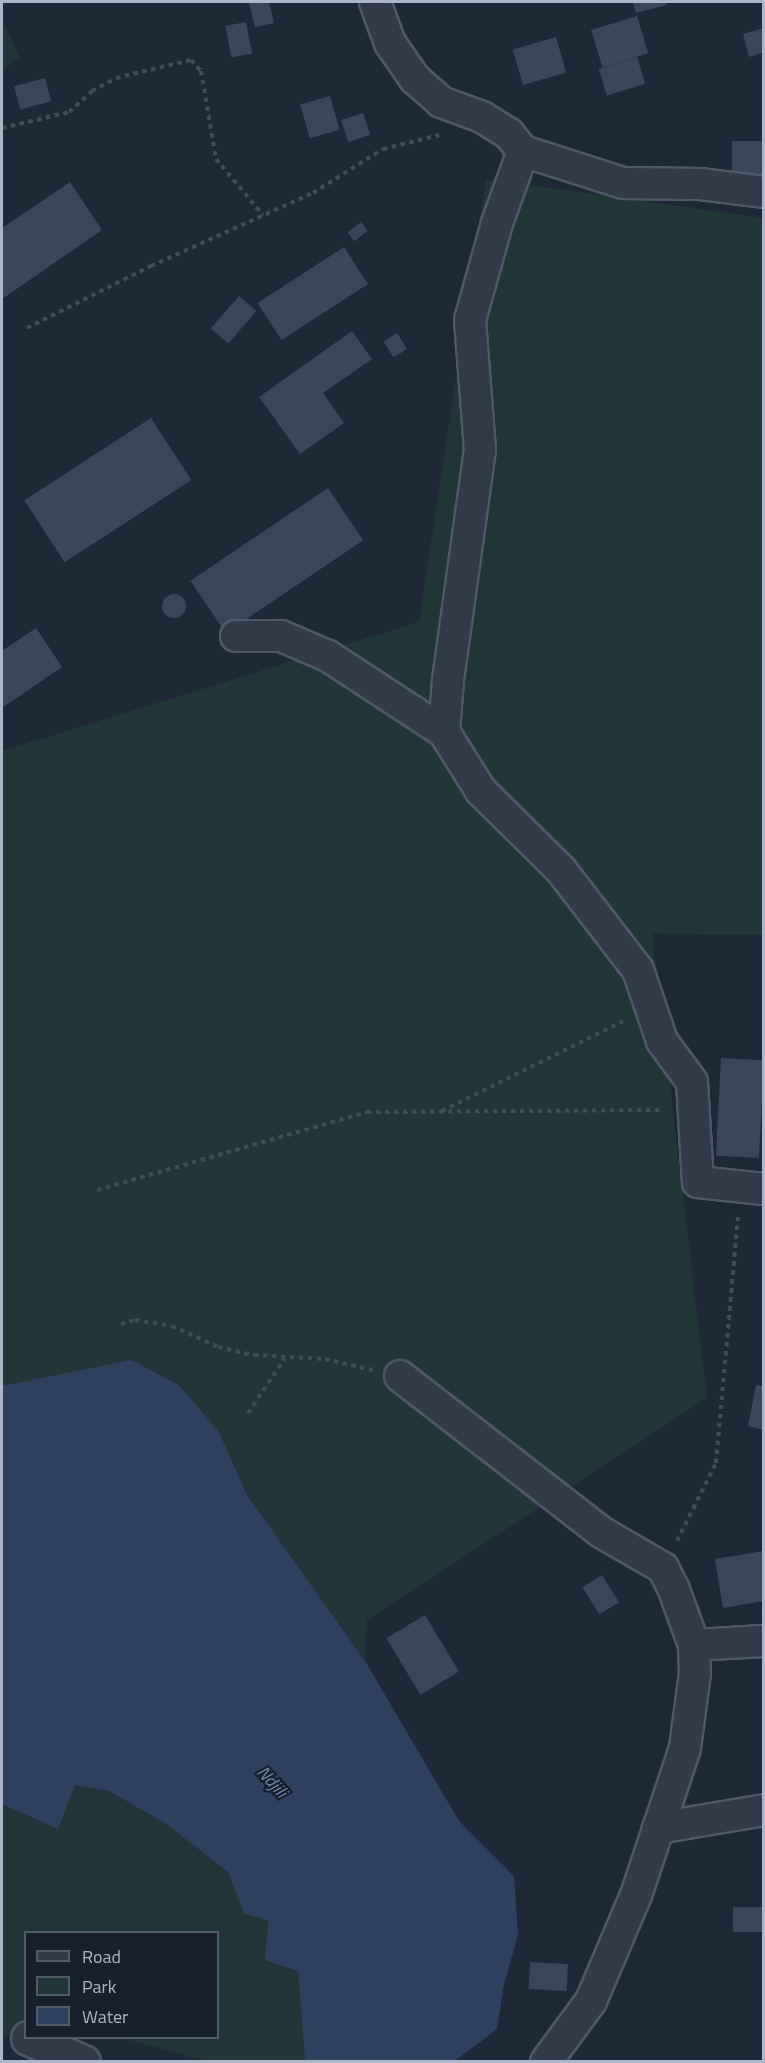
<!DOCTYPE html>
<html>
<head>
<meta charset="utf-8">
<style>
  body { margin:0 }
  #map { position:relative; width:765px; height:2063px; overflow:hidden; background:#1e2938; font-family:"Titillium Web",sans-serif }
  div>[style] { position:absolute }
  .green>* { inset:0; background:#203639 }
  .water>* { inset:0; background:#2e425f }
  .building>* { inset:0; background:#3a4759; transform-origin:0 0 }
  .round { border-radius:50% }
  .path>* { height:4px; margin-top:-2px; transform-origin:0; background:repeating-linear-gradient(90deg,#3a5254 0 4.5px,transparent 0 9px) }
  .roads { filter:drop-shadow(2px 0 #4f5967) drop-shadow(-2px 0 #4f5967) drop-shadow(0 2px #4f5967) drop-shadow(0 -2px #4f5967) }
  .minor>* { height:30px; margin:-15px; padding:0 15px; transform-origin:15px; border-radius:15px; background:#323b49 }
  .tertiary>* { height:33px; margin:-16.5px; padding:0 16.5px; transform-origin:16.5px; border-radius:16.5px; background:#323b49 }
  span { translate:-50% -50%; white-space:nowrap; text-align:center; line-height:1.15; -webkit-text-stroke:4.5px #17202d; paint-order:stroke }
  .water-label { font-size:18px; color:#718cb1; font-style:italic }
  .frame { position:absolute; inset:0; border:3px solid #abb6c6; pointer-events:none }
  .legend { position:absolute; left:24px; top:1931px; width:195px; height:108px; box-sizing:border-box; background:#17202d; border:2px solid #525c6a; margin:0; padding:8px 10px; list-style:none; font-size:18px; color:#abb6c6 }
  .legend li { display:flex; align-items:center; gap:12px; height:30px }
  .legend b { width:30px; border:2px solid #525c6a }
</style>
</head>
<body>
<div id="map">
  <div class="green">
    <div style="clip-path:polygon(2px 18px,19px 57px,2px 71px)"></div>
    <div style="clip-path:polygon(486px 179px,763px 218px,763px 935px,652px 934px,707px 1398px,367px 1620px,365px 1661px,247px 1495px,219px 1432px,2px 1387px,2px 751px,419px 622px)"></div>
    <div style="clip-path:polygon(75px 1785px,109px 1791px,166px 1824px,228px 1872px,245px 1913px,268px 1920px,265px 1950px,298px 1971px,305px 2061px,208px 2061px,122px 2038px,218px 2038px,218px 1932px,26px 1932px,25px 2025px,2px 2038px,2px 1804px,58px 1828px)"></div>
  </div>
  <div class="water">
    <div style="clip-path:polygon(131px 1360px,179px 1385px,219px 1432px,247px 1495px,365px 1661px,459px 1821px,514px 1876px,518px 1935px,504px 1984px,497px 2029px,455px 2061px,305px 2061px,298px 1971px,265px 1960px,268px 1920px,244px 1914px,228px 1872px,166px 1824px,109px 1791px,75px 1785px,58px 1829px,2px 1804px,2px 1386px)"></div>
  </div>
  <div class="building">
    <div style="clip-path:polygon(249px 2px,269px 2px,274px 23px,255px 27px)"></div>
    <div style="clip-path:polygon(633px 2px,666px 2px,667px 5px,636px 13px)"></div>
    <div style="left:637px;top:16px;width:39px;height:48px;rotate:73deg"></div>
    <div style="left:246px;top:22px;width:32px;height:21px;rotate:79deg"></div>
    <div style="clip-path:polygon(764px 28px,764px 52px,749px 57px,743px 34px)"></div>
    <div style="left:556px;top:37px;width:37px;height:45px;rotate:74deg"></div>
    <div style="left:637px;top:57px;width:28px;height:40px;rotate:73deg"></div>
    <div style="left:45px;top:78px;width:24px;height:32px;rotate:75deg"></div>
    <div style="left:330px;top:96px;width:35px;height:31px;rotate:74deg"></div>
    <div style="left:363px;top:113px;width:23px;height:23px;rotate:72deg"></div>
    <div style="left:764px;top:141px;width:35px;height:32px;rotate:90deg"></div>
    <div style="clip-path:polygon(70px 182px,102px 230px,2px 299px,2px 228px)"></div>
    <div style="left:361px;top:222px;width:11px;height:17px;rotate:52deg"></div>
    <div style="left:344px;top:247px;width:44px;height:103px;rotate:57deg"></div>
    <div style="left:239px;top:296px;width:23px;height:43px;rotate:41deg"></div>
    <div style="clip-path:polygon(352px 331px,372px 359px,323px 393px,344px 423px,300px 454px,259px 397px)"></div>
    <div style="left:397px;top:333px;width:19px;height:16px;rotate:58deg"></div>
    <div style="left:151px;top:418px;width:74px;height:151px;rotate:57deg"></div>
    <div style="left:328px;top:488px;width:63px;height:166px;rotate:56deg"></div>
    <div class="round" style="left:162px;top:594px;width:24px;height:24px"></div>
    <div style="clip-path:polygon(36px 628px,62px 667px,2px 708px,2px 651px)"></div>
    <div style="left:721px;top:1058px;width:43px;height:98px;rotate:3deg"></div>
    <div style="clip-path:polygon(756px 1385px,764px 1386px,764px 1430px,748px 1426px)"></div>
    <div style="clip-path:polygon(764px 1551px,764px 1601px,723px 1608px,715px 1559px)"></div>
    <div style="left:602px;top:1575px;width:32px;height:23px;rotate:58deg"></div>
    <div style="left:425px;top:1615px;width:66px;height:45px;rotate:59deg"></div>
    <div style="left:764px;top:1907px;width:25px;height:31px;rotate:90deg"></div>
    <div style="left:530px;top:1962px;width:38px;height:27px;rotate:3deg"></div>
  </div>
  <div class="path">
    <div style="left:2px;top:128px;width:69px;rotate:-13.4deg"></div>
    <div style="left:69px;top:112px;width:31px;rotate:-42deg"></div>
    <div style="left:92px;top:91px;width:27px;rotate:-28deg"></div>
    <div style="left:116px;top:78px;width:77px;rotate:-13.5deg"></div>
    <div style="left:191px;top:60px;width:15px;rotate:48deg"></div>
    <div style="left:201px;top:71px;width:89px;rotate:80.3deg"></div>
    <div style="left:216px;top:159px;width:73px;rotate:50deg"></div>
    <div style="left:27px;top:328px;width:139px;rotate:-26.6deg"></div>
    <div style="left:151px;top:266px;width:178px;rotate:-24.3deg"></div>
    <div style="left:313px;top:193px;width:83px;rotate:-32.2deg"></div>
    <div style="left:383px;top:149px;width:58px;rotate:-14deg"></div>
    <div style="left:442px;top:1111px;width:202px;rotate:-26.4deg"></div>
    <div style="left:97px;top:1190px;width:281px;rotate:-16.1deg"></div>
    <div style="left:367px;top:1112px;width:297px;rotate:-0.4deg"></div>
    <div style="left:121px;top:1324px;width:15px;rotate:-16deg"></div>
    <div style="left:135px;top:1320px;width:37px;rotate:9deg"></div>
    <div style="left:172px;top:1326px;width:51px;rotate:24.5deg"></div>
    <div style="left:218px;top:1347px;width:37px;rotate:13deg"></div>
    <div style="left:254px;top:1355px;width:71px;rotate:3.2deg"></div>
    <div style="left:325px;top:1359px;width:49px;rotate:12.9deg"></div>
    <div style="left:248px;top:1413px;width:66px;rotate:-56.1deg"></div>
    <div style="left:677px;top:1541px;width:87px;rotate:-63.4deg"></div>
    <div style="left:716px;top:1463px;width:247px;rotate:-84.9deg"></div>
  </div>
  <div class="roads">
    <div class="minor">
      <div style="left:375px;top:2px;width:44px;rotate:69.9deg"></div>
      <div style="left:390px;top:43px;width:44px;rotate:55.2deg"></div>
      <div style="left:415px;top:79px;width:35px;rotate:41deg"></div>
      <div style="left:441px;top:102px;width:44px;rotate:20.1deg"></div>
      <div style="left:482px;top:117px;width:32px;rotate:32deg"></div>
      <div style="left:509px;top:134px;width:22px;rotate:51deg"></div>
      <div style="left:523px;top:151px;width:105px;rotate:17.7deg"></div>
      <div style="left:623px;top:183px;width:77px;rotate:0.7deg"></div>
      <div style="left:700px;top:184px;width:64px;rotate:7.1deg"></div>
      <div style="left:236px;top:636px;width:45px"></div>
      <div style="left:281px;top:636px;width:51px;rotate:23.1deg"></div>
      <div style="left:328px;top:656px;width:139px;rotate:33.2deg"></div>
      <div style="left:444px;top:732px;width:70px;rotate:57.9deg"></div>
      <div style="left:481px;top:791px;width:112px;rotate:44.6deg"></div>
      <div style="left:561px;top:870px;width:126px;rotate:52.4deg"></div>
      <div style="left:638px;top:970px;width:75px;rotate:71.3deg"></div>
      <div style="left:662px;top:1041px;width:51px;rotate:53.8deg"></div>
      <div style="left:692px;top:1082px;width:100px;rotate:86.6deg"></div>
      <div style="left:698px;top:1182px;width:66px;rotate:6.1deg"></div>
      <div style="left:444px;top:732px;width:52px;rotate:-85.6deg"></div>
      <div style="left:448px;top:680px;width:232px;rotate:-82.1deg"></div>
      <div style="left:480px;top:450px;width:130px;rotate:-94.4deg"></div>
      <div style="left:470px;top:320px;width:101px;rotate:-74.4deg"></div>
      <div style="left:497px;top:223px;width:77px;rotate:-70.1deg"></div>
      <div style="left:400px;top:1376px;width:254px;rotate:37.8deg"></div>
      <div style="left:601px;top:1532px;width:72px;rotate:30.1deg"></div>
      <div style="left:663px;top:1568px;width:25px;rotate:63deg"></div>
      <div style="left:674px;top:1590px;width:59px;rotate:70deg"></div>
      <div style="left:694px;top:1645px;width:28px;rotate:88deg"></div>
      <div style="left:695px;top:1673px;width:76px;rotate:97.6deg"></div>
      <div style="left:685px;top:1748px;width:155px;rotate:108.4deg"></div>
      <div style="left:636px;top:1895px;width:115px;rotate:113deg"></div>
      <div style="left:591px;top:2001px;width:76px;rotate:126.4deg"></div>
      <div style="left:694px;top:1645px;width:70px;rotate:-3.3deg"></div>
      <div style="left:658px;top:1828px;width:108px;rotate:-9.6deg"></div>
    </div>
    <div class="tertiary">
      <div style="left:28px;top:2038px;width:60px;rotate:23.6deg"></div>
    </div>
  </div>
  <div class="water-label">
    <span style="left:272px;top:1782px;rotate:48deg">Ndjili</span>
  </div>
  <div class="frame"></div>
  <ul class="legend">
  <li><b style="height:8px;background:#323b49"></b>Road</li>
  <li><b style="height:16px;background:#203639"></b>Park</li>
  <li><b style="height:16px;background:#2e425f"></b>Water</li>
  </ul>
</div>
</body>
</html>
